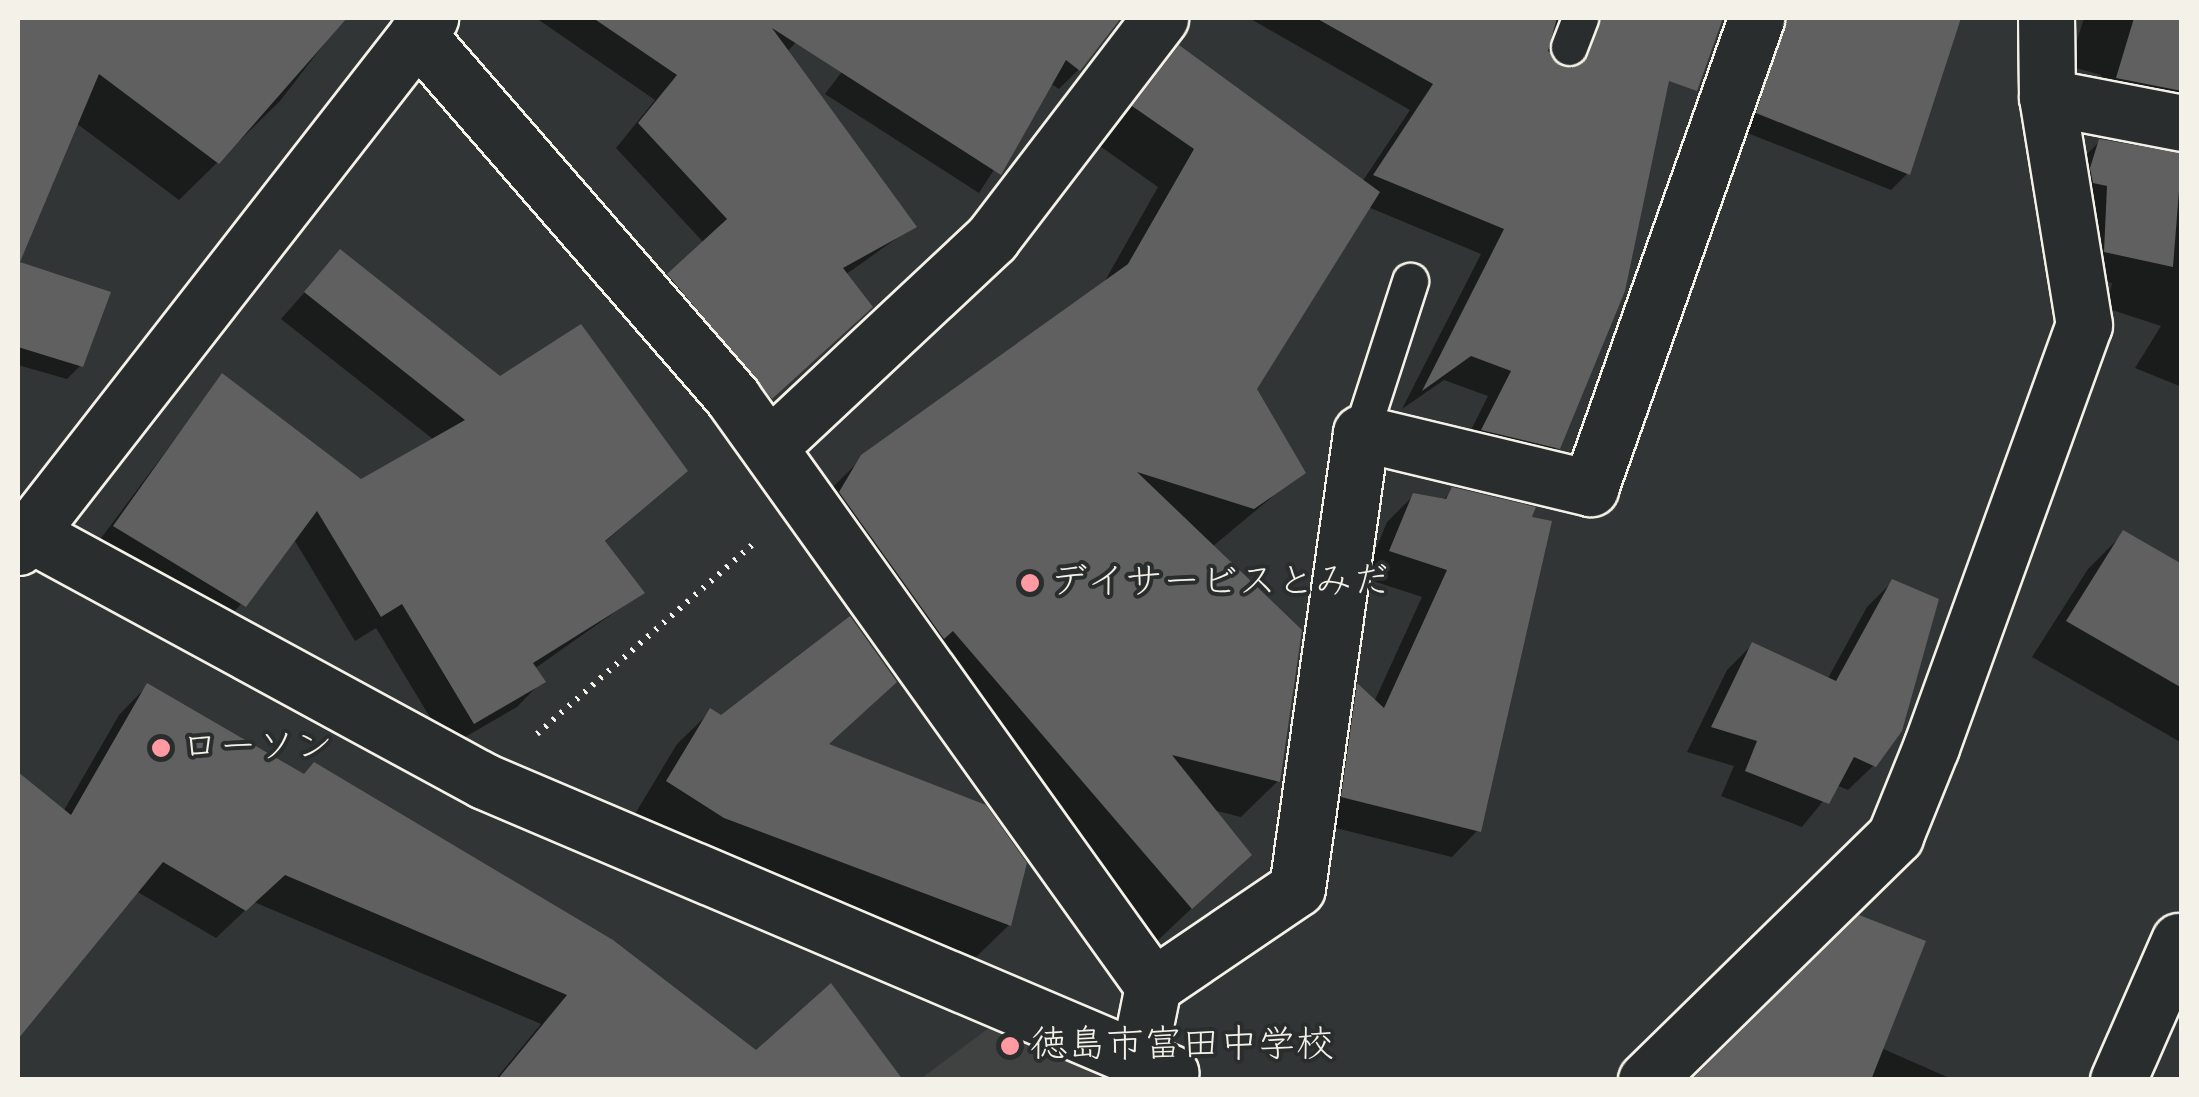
<!DOCTYPE html>
<html>
<head>
<meta charset="utf-8">
<style>
  body { margin:0 }
  #map { position:relative; width:2199px; height:1097px; overflow:hidden; background:#323535; font-family:Mynerve,"Klee One",sans-serif }
  div>[style] { position:absolute }
  .built>* { inset:0; background:#404242 }
  .shadow>* { inset:0; background:#0007 }
  .building>* { inset:0; background:#5f605f }
  .path>* { height:6px; margin-top:-3px; transform-origin:0; background:repeating-linear-gradient(90deg,#f4f1e8 0 2.5px,transparent 0 10.5px) }
  .roads { filter:drop-shadow(2px 0 #f4f1e8) drop-shadow(-2px 0 #f4f1e8) drop-shadow(0 2px #f4f1e8) drop-shadow(0 -2px #f4f1e8) }
  .service>* { height:35px; margin:-17.5px; padding:0 17.5px; transform-origin:17.5px; border-radius:17.5px; background:#2a2d2e }
  .minor>* { height:55px; margin:-27.5px; padding:0 27.5px; transform-origin:27.5px; border-radius:27.5px; background:#2a2d2e }
  .tertiary>* { height:55px; margin:-27.5px; padding:0 27.5px; transform-origin:27.5px; border-radius:27.5px; background:#2a2d2e }
  .dots>* { width:28px; height:28px; translate:-50% -50%; box-sizing:border-box; border:5px solid #2a2d2e; border-radius:50% }
  span { translate:-50% -50%; white-space:nowrap; text-align:center; line-height:1.15; -webkit-text-stroke:8px #2a2d2e; paint-order:stroke }
  .poi-label { font-size:38px; color:#f4f1e8 }
  .left { translate:0 -50%; text-align:left }
  .frame { position:absolute; inset:0; border:20px solid #f4f1e8; pointer-events:none }
</style>
</head>
<body>
<div id="map">
  <div class="built">
    <div style="clip-path:polygon(1009px 1013px,1103px 1079px,919px 1080px)"></div>
  </div>
  <div class="shadow">
    <div style="clip-path:polygon(18px 18px,344px 18px,280px 101px,179px 200px,76px 123px,18px 261px)"></div>
    <div style="clip-path:polygon(536px 18px,799px 18px,809px 28px,787px 52px,914px 226px,845px 275px,846px 331px,747px 421px,645px 299px,704px 243px,616px 148px,655px 100px)"></div>
    <div style="clip-path:polygon(883px 18px,1113px 18px,1079px 69px,1059px 89px,1050px 83px,979px 193px,825px 94px)"></div>
    <div style="clip-path:polygon(1249px 18px,1563px 18px,1549px 61px,1569px 69px,1575px 18px,1620px 18px,1675px 44px,1558px 447px,1533px 472px,1459px 454px,1488px 396px,1444px 380px,1402px 409px,1481px 254px,1368px 207px,1254px 389px,1302px 472px,1212px 547px,1278px 781px,1241px 817px,1213px 810px,1248px 855px,1154px 944px,825px 495px,863px 457px,1102px 286px,1158px 187px,1097px 144px,1179px 48px,1362px 182px,1410px 110px)"></div>
    <div style="clip-path:polygon(1773px 18px,1960px 18px,1908px 173px,1891px 190px,1740px 130px)"></div>
    <div style="clip-path:polygon(2084px 18px,2182px 18px,2182px 134px,2093px 103px,2101px 75px,2069px 66px)"></div>
    <div style="clip-path:polygon(2100px 141px,2182px 154px,2182px 387px,2135px 368px,2161px 326px,2106px 308px,2112px 283px,2080px 276px,2075px 166px)"></div>
    <div style="clip-path:polygon(340px 252px,500px 379px,684px 471px,604px 543px,642px 593px,534px 669px,542px 681px,517px 707px,448px 747px,376px 628px,355px 641px,295px 541px,218px 631px,90px 553px,222px 376px,361px 482px,434px 440px,281px 319px)"></div>
    <div style="clip-path:polygon(34px 288px,81px 365px,67px 379px,18px 365px,18px 317px)"></div>
    <div style="clip-path:polygon(1453px 490px,1478px 830px,1452px 857px,1316px 823px,1331px 712px,1357px 686px,1374px 702px,1422px 597px,1364px 578px,1387px 522px,1414px 495px,1442px 501px)"></div>
    <div style="clip-path:polygon(2124px 533px,2182px 567px,2182px 743px,2032px 657px,2088px 569px)"></div>
    <div style="clip-path:polygon(1892px 582px,1874px 765px,1848px 790px,1836px 785px,1802px 827px,1721px 796px,1734px 766px,1687px 752px,1727px 670px,1752px 645px,1827px 680px,1867px 607px)"></div>
    <div style="clip-path:polygon(147px 686px,756px 1054px,865px 1080px,495px 1080px,541px 1024px,254px 902px,216px 938px,136px 891px,18px 1032px,18px 804px,34px 788px,63px 812px,119px 715px)"></div>
    <div style="clip-path:polygon(710px 712px,721px 718px,1009px 925px,976px 957px,691px 850px,635px 814px,677px 744px)"></div>
    <div style="clip-path:polygon(1881px 1048px,1954px 1080px,1694px 1080px)"></div>
  </div>
  <div class="building">
    <div style="clip-path:polygon(18px 18px,347px 18px,219px 164px,99px 74px,20px 262px,111px 292px,83px 367px,18px 347px)"></div>
    <div style="clip-path:polygon(593px 18px,1121px 18px,1080px 71px,1066px 60px,1001px 175px,772px 28px,917px 227px,843px 268px,873px 307px,772px 399px,667px 274px,727px 219px,638px 123px,677px 75px)"></div>
    <div style="clip-path:polygon(1316px 18px,1557px 18px,1548px 51px,1571px 68px,1588px 55px,1601px 18px,1723px 18px,1697px 91px,1669px 81px,1625px 291px,1560px 449px,1481px 430px,1511px 371px,1471px 356px,1422px 391px,1504px 229px,1373px 175px,1433px 84px)"></div>
    <div style="clip-path:polygon(1786px 18px,1961px 18px,1910px 175px,1756px 113px)"></div>
    <div style="clip-path:polygon(2134px 18px,2182px 18px,2182px 91px,2116px 78px)"></div>
    <div style="clip-path:polygon(1179px 45px,1380px 192px,1257px 389px,1306px 473px,1254px 509px,1137px 472px,1302px 630px,1280px 782px,1172px 755px,1252px 855px,1192px 909px,953px 631px,944px 639px,839px 492px,861px 455px,1128px 264px,1194px 149px,1132px 106px)"></div>
    <div style="clip-path:polygon(2099px 139px,2182px 153px,2173px 267px,2104px 252px,2107px 186px,2093px 183px,2090px 168px)"></div>
    <div style="clip-path:polygon(340px 249px,500px 376px,581px 324px,688px 471px,605px 541px,645px 593px,533px 663px,546px 682px,474px 724px,402px 604px,381px 617px,317px 511px,246px 607px,113px 526px,222px 373px,361px 479px,465px 420px,304px 292px)"></div>
    <div style="clip-path:polygon(1452px 487px,1536px 507px,1532px 517px,1552px 521px,1481px 832px,1341px 797px,1357px 683px,1384px 708px,1447px 570px,1389px 551px,1413px 493px,1446px 499px)"></div>
    <div style="clip-path:polygon(2123px 530px,2182px 564px,2182px 688px,2066px 621px)"></div>
    <div style="clip-path:polygon(1892px 579px,1939px 599px,1902px 731px,1876px 767px,1854px 757px,1829px 804px,1745px 771px,1757px 741px,1711px 727px,1752px 642px,1836px 681px)"></div>
    <div style="clip-path:polygon(850px 616px,897px 682px,829px 744px,986px 805px,1027px 863px,1011px 926px,724px 818px,666px 781px,710px 708px,721px 715px)"></div>
    <div style="clip-path:polygon(147px 683px,304px 774px,314px 762px,613px 940px,756px 1050px,831px 983px,903px 1080px,497px 1080px,567px 995px,285px 875px,246px 911px,163px 862px,18px 1039px,18px 772px,71px 815px)"></div>
    <div style="clip-path:polygon(1859px 915px,1926px 941px,1871px 1080px,1691px 1080px)"></div>
  </div>
  <div class="path">
    <div style="left:537px;top:734px;width:293px;rotate:-41.3deg"></div>
  </div>
  <div class="roads">
    <div class="service">
      <div style="left:1569px;top:47px;width:31px;rotate:-69deg"></div>
      <div style="left:1361px;top:433px;width:160px;rotate:-72.1deg"></div>
    </div>
    <div class="minor">
      <div style="left:417px;top:34px;width:482px;rotate:49deg"></div>
      <div style="left:733px;top:398px;width:723px;rotate:54.46deg"></div>
      <div style="left:1153px;top:986px;width:76px;rotate:101.5deg"></div>
      <div style="left:1138px;top:1060px;width:24px;rotate:55deg"></div>
      <div style="left:2047px;top:97px;width:137px;rotate:10.9deg"></div>
      <div style="left:769px;top:447px;width:306px;rotate:-43.1deg"></div>
      <div style="left:992px;top:238px;width:277px;rotate:-52.6deg"></div>
      <div style="left:28px;top:533px;width:519px;rotate:28.54deg"></div>
      <div style="left:484px;top:781px;width:746px;rotate:23.03deg"></div>
      <div style="left:1153px;top:986px;width:174px;rotate:-34.2deg"></div>
      <div style="left:1297px;top:888px;width:459px;rotate:-82deg"></div>
      <div style="left:1361px;top:433px;width:236px;rotate:13.5deg"></div>
      <div style="left:1590px;top:488px;width:498px;rotate:-70.5deg"></div>
      <div style="left:1646px;top:1080px;width:349px;rotate:-44.4deg"></div>
      <div style="left:1895px;top:836px;width:96px;rotate:-68deg"></div>
      <div style="left:1931px;top:747px;width:449px;rotate:-70.1deg"></div>
      <div style="left:2084px;top:325px;width:231px;rotate:-99.2deg"></div>
      <div style="left:2047px;top:97px;width:79px;rotate:-90.7deg"></div>
      <div style="left:2118px;top:1080px;width:152px;rotate:-66.3deg"></div>
    </div>
    <div class="tertiary">
      <div style="left:18px;top:547px;width:671px;rotate:-52.09deg"></div>
    </div>
  </div>
  <div class="dots">
    <div style="left:1030px;top:583px;background:#ff9aa2"></div>
    <div style="left:161px;top:748px;background:#ff9aa2"></div>
    <div style="left:1010px;top:1046px;background:#ff9aa2"></div>
  </div>
  <div class="poi-label">
    <span class="left" style="left:1050px;top:583px">デイサービスとみだ</span>
    <span class="left" style="left:181px;top:748px">ローソン</span>
    <span class="left" style="left:1030px;top:1046px">徳島市富田中学校</span>
  </div>
  <div class="frame"></div>
</div>
</body>
</html>
